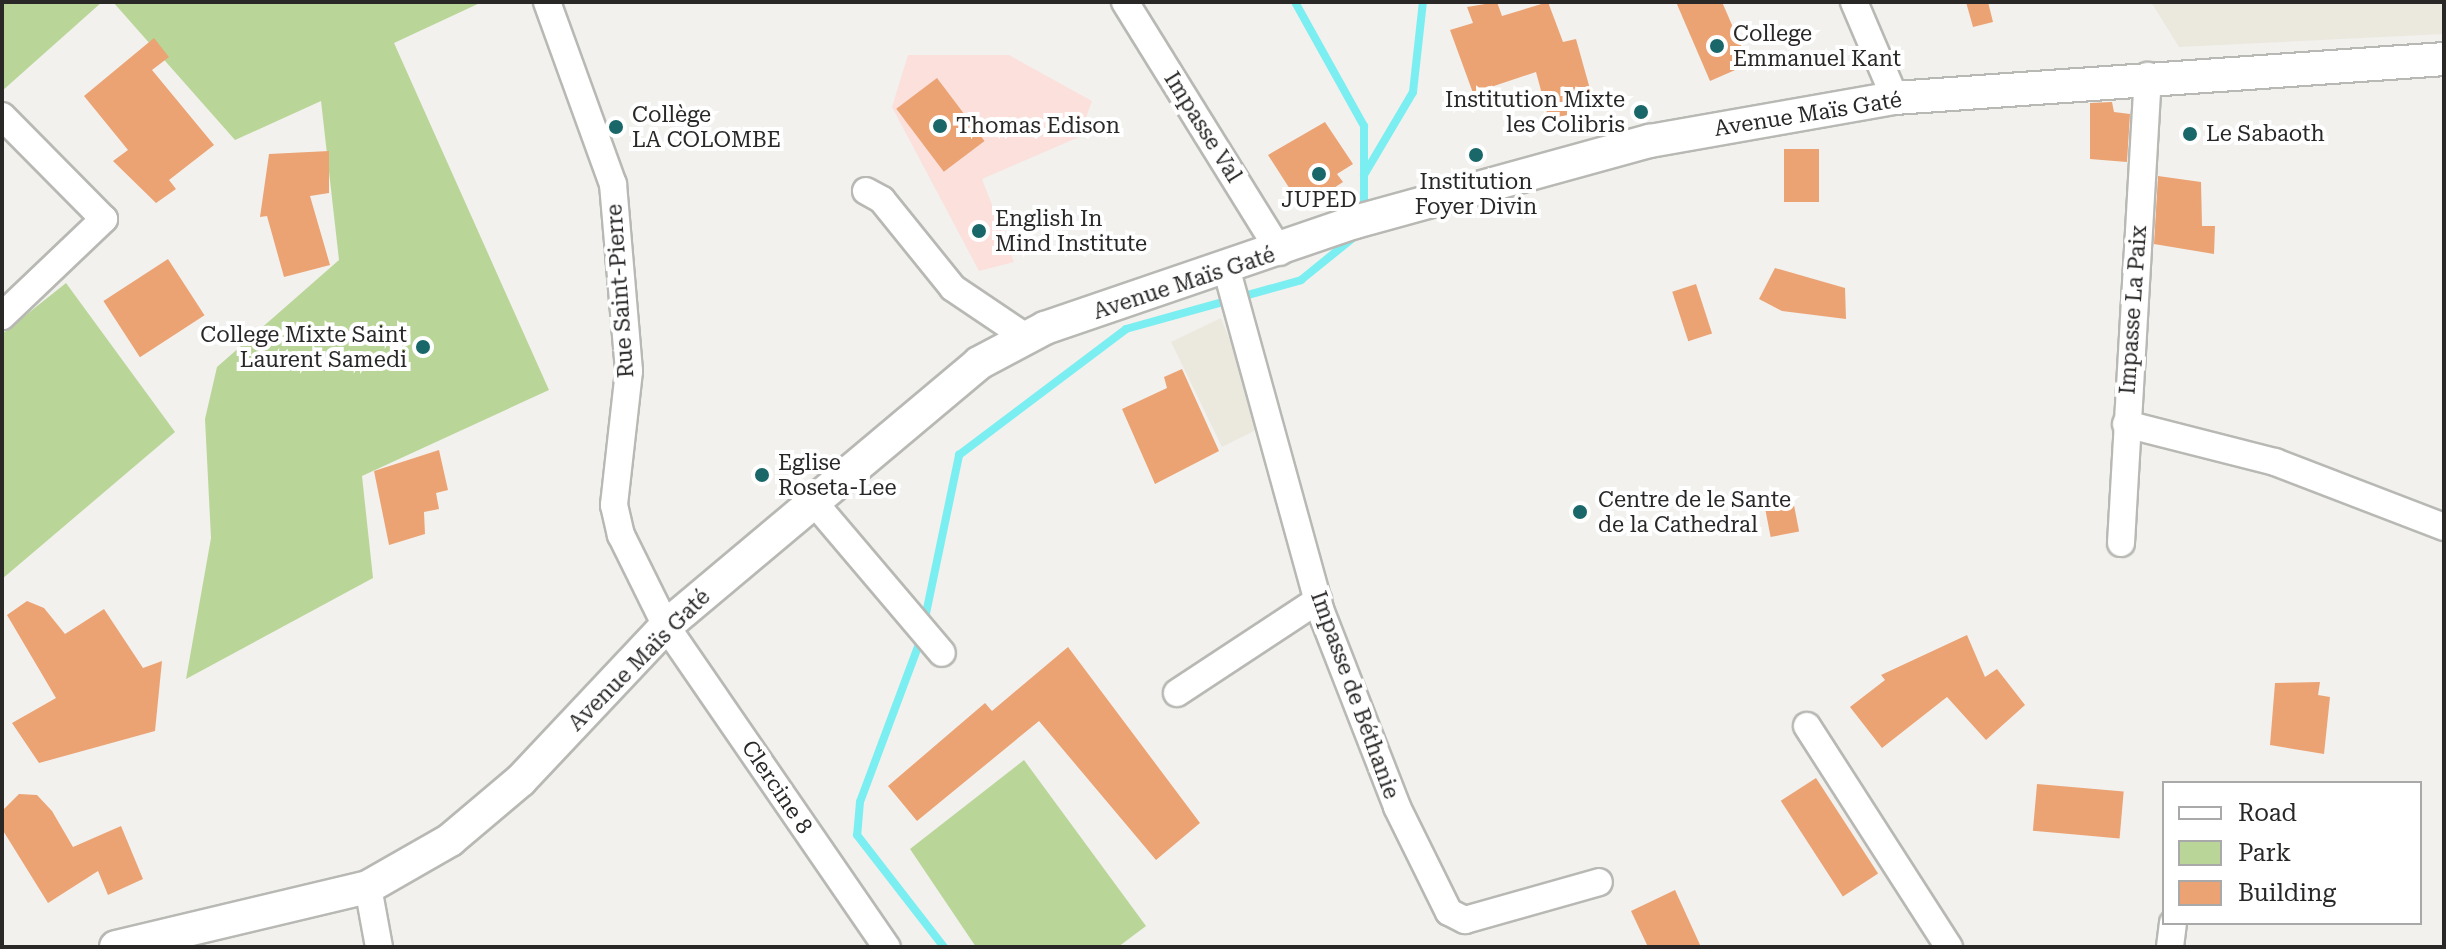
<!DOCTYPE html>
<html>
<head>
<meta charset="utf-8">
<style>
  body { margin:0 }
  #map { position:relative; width:2446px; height:949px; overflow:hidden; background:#f2f1ee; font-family:"Roboto Serif",serif }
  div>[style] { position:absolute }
  .built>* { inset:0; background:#ebe9de }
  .education>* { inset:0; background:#fbe0dc }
  .green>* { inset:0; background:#b9d698 }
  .stream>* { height:8px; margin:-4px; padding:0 4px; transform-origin:4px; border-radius:4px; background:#7aeef0 }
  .building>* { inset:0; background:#eba374; transform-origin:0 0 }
  .roads { filter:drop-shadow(2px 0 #b8b8b4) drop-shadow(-2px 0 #b8b8b4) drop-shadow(0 2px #b8b8b4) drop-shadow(0 -2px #b8b8b4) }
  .minor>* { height:26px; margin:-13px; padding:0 13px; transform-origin:13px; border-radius:13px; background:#fff }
  .tertiary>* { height:32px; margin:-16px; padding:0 16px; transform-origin:16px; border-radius:16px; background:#fff }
  .dots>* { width:22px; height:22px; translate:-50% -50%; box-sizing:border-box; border:4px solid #fff; border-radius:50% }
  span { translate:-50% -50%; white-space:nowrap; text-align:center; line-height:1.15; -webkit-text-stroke:8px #fff; paint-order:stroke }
  .poi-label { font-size:22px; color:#292827 }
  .left { translate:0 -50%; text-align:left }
  .right { translate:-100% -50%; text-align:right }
  .street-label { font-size:22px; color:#292827 }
  .frame { position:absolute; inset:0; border:4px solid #292827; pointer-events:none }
  .legend { position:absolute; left:2162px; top:781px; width:260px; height:144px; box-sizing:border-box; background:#fff; border:2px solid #a9a9a9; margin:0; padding:10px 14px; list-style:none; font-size:24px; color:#292827 }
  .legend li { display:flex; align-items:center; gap:16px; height:40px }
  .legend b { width:40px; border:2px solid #a9a9a9 }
</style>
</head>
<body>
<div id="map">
  <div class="built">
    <div style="clip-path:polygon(2151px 2px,2444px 2px,2444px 34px,2179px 47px)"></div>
    <div style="clip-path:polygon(1221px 318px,1264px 426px,1222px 447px,1171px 342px)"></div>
  </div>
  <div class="education">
    <div style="clip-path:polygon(908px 55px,1009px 55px,1092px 101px,1079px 137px,982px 179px,1014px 262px,979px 271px,892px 107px)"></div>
  </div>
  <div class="green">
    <div style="clip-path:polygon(2px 2px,102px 2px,2px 91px)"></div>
    <div style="clip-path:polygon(113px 2px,482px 2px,394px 43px,549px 390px,362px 476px,373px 578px,186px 679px,211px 538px,205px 419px,217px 367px,339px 260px,321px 101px,235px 140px)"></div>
    <div style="clip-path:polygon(66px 283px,175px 432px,2px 579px,2px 334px)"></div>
    <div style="clip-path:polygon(1024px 760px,1146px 926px,1118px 947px,976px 947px,910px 849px)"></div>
  </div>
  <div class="stream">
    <div style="left:1295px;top:2px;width:142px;rotate:60.9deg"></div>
    <div style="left:1364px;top:126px;width:85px;rotate:90deg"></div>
    <div style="left:1364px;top:175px;width:96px;rotate:-59.4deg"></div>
    <div style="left:1413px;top:92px;width:91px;rotate:-83.7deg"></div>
    <div style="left:924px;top:623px;width:172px;rotate:-78.2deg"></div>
    <div style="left:959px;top:455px;width:209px;rotate:-37deg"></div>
    <div style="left:1126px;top:329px;width:182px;rotate:-15.6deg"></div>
    <div style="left:1301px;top:280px;width:81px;rotate:-39deg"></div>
    <div style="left:922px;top:636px;width:177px;rotate:110.5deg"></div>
    <div style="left:860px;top:802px;width:33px;rotate:95deg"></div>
    <div style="left:857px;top:835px;width:142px;rotate:52.2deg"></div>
  </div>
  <div class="building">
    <div style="clip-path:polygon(1497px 2px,1502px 16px,1548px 2px,1563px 42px,1576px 39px,1595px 107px,1549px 120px,1536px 72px,1473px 93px,1450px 30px,1473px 23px,1467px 7px)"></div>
    <div style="clip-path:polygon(1676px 2px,1722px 2px,1749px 64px,1710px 81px)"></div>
    <div style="clip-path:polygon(1966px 2px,1988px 2px,1993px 22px,1973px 27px)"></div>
    <div style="clip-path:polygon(154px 38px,169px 57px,152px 70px,214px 145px,169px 180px,176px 189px,156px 203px,113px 161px,128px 150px,84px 96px)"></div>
    <div style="left:937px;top:78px;width:79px;height:51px;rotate:53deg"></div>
    <div style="clip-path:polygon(2112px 102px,2114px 112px,2130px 114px,2127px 162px,2090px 159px,2090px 103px)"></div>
    <div style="clip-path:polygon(1325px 122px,1353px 164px,1337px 174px,1343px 182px,1314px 201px,1306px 190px,1295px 197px,1268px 155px)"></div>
    <div style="left:1784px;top:149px;width:35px;height:53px"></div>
    <div style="clip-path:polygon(329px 151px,329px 193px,310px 196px,330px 265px,284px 277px,267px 216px,260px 217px,269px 154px)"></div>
    <div style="clip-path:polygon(2158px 176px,2201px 182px,2202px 226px,2215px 226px,2214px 254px,2154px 244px)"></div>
    <div style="left:168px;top:259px;width:67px;height:77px;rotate:57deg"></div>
    <div style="clip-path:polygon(1775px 268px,1845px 288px,1846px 319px,1782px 311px,1759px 299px)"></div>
    <div style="left:1696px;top:284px;width:52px;height:25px;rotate:72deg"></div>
    <div style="clip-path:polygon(1182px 369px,1219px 451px,1155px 484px,1122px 409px,1167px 388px,1164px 377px)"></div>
    <div style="clip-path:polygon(439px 450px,448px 490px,436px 493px,439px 509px,424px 512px,425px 534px,389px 545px,374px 471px)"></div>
    <div style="left:1793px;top:500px;width:32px;height:29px;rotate:79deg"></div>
    <div style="clip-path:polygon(27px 601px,44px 608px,65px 634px,104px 609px,143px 668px,162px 661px,155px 731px,39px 763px,12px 723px,56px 698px,7px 615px)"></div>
    <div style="clip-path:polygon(1967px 635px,1985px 677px,1997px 669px,2025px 705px,1986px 740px,1947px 697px,1882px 748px,1850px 707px,1885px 680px,1881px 675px)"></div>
    <div style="clip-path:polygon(1068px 647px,1200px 823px,1156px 860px,1039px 721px,917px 821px,888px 786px,985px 703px,992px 711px)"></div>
    <div style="clip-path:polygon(2320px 682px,2318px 695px,2330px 697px,2324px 754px,2270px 745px,2275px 683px)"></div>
    <div style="left:1816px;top:778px;width:114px;height:42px;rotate:57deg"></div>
    <div style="left:2037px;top:784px;width:87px;height:47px;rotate:5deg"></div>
    <div style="clip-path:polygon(19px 794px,37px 795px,52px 811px,73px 847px,121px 826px,143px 879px,108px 895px,98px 871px,48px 903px,2px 829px,2px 811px)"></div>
    <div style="clip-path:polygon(1675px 890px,1701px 947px,1648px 947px,1631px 911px)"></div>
  </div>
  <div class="roads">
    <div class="minor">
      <div style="left:547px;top:2px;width:194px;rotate:70.1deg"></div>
      <div style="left:613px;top:184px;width:188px;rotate:85.1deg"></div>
      <div style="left:629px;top:371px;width:135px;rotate:96.4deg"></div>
      <div style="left:614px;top:505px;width:31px;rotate:77deg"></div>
      <div style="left:621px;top:535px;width:102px;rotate:63.7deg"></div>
      <div style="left:666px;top:626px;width:390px;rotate:55.5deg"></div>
      <div style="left:1125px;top:2px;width:294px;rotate:58.2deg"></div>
      <div style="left:1854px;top:2px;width:104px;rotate:66.9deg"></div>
      <div style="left:2px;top:116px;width:145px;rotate:45.3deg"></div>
      <div style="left:104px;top:219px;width:141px;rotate:136.4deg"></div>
      <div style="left:866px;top:191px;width:18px;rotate:29deg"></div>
      <div style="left:882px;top:200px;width:113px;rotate:51.1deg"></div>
      <div style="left:953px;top:288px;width:89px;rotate:34deg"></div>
      <div style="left:1227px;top:271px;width:351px;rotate:74.6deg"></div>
      <div style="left:1320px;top:609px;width:212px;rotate:68.7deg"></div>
      <div style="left:1397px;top:807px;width:117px;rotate:63.7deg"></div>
      <div style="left:1449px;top:912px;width:18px;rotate:27deg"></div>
      <div style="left:1465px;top:920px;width:139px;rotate:-15.8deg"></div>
      <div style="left:2126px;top:424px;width:154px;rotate:14.3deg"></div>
      <div style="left:2275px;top:462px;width:181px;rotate:21deg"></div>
      <div style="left:813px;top:501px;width:199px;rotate:49.7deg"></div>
      <div style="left:2121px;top:543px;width:468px;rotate:-86.7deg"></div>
      <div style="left:1177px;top:693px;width:169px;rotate:-33.4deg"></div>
      <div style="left:1807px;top:726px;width:263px;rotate:57.3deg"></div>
      <div style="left:368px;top:887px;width:61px;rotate:79.6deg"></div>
      <div style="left:2170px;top:947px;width:24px;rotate:-83deg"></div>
    </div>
    <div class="tertiary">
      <div style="left:116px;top:947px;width:259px;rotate:-13.4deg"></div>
      <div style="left:368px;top:887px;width:95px;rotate:-29.8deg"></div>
      <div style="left:450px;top:840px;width:93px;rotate:-40.2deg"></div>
      <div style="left:521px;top:780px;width:212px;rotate:-46.7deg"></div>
      <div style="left:666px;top:626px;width:409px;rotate:-40deg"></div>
      <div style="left:979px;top:363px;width:75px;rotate:-27.9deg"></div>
      <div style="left:1045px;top:328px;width:328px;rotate:-18.9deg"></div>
      <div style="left:1355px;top:222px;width:306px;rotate:-15.4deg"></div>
      <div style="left:1650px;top:141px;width:249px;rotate:-10deg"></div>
      <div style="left:1895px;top:98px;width:550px;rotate:-4.06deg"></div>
    </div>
  </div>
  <div class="dots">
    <div style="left:1717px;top:46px;background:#196769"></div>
    <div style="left:1641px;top:112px;background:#196769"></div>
    <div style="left:940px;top:126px;background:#196769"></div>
    <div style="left:616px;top:127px;background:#196769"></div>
    <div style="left:2190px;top:134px;background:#196769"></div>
    <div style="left:1476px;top:155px;background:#196769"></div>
    <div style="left:1319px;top:174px;background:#196769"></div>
    <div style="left:979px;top:231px;background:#196769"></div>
    <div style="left:423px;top:347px;background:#196769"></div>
    <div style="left:762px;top:475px;background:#196769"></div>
    <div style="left:1580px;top:512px;background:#196769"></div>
  </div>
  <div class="poi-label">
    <span class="left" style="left:1733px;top:46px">College<br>Emmanuel Kant</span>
    <span class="right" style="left:1625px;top:112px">Institution Mixte<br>les Colibris</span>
    <span class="left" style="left:632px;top:127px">Collège<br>LA COLOMBE</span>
    <span class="left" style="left:956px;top:126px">Thomas Edison</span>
    <span class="left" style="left:2206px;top:134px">Le Sabaoth</span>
    <span style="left:1476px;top:194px">Institution<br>Foyer Divin</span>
    <span style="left:1319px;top:200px">JUPED</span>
    <span class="left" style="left:995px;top:231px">English In<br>Mind Institute</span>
    <span class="right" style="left:407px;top:347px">College Mixte Saint<br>Laurent Samedi</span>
    <span class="left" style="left:778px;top:475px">Eglise<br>Roseta-Lee</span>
    <span class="left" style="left:1598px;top:512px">Centre de le Sante<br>de la Cathedral</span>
  </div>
  <div class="street-label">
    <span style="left:1808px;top:114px;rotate:-9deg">Avenue Maïs Gaté</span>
    <span style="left:1203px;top:127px;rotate:58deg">Impasse Val</span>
    <span style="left:1184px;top:283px;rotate:-18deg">Avenue Maïs Gaté</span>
    <span style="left:620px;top:291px;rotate:-94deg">Rue Saint-Pierre</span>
    <span style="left:2133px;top:310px;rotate:-86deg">Impasse La Paix</span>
    <span style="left:639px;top:660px;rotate:-45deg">Avenue Maïs Gaté</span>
    <span style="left:1355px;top:695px;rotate:70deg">Impasse de Béthanie</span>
    <span style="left:777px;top:787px;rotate:56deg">Clercine 8</span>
  </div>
  <div class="frame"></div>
  <ul class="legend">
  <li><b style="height:10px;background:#fff"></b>Road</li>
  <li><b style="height:22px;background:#b9d698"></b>Park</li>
  <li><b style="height:22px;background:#eba374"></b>Building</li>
  </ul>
</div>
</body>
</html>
